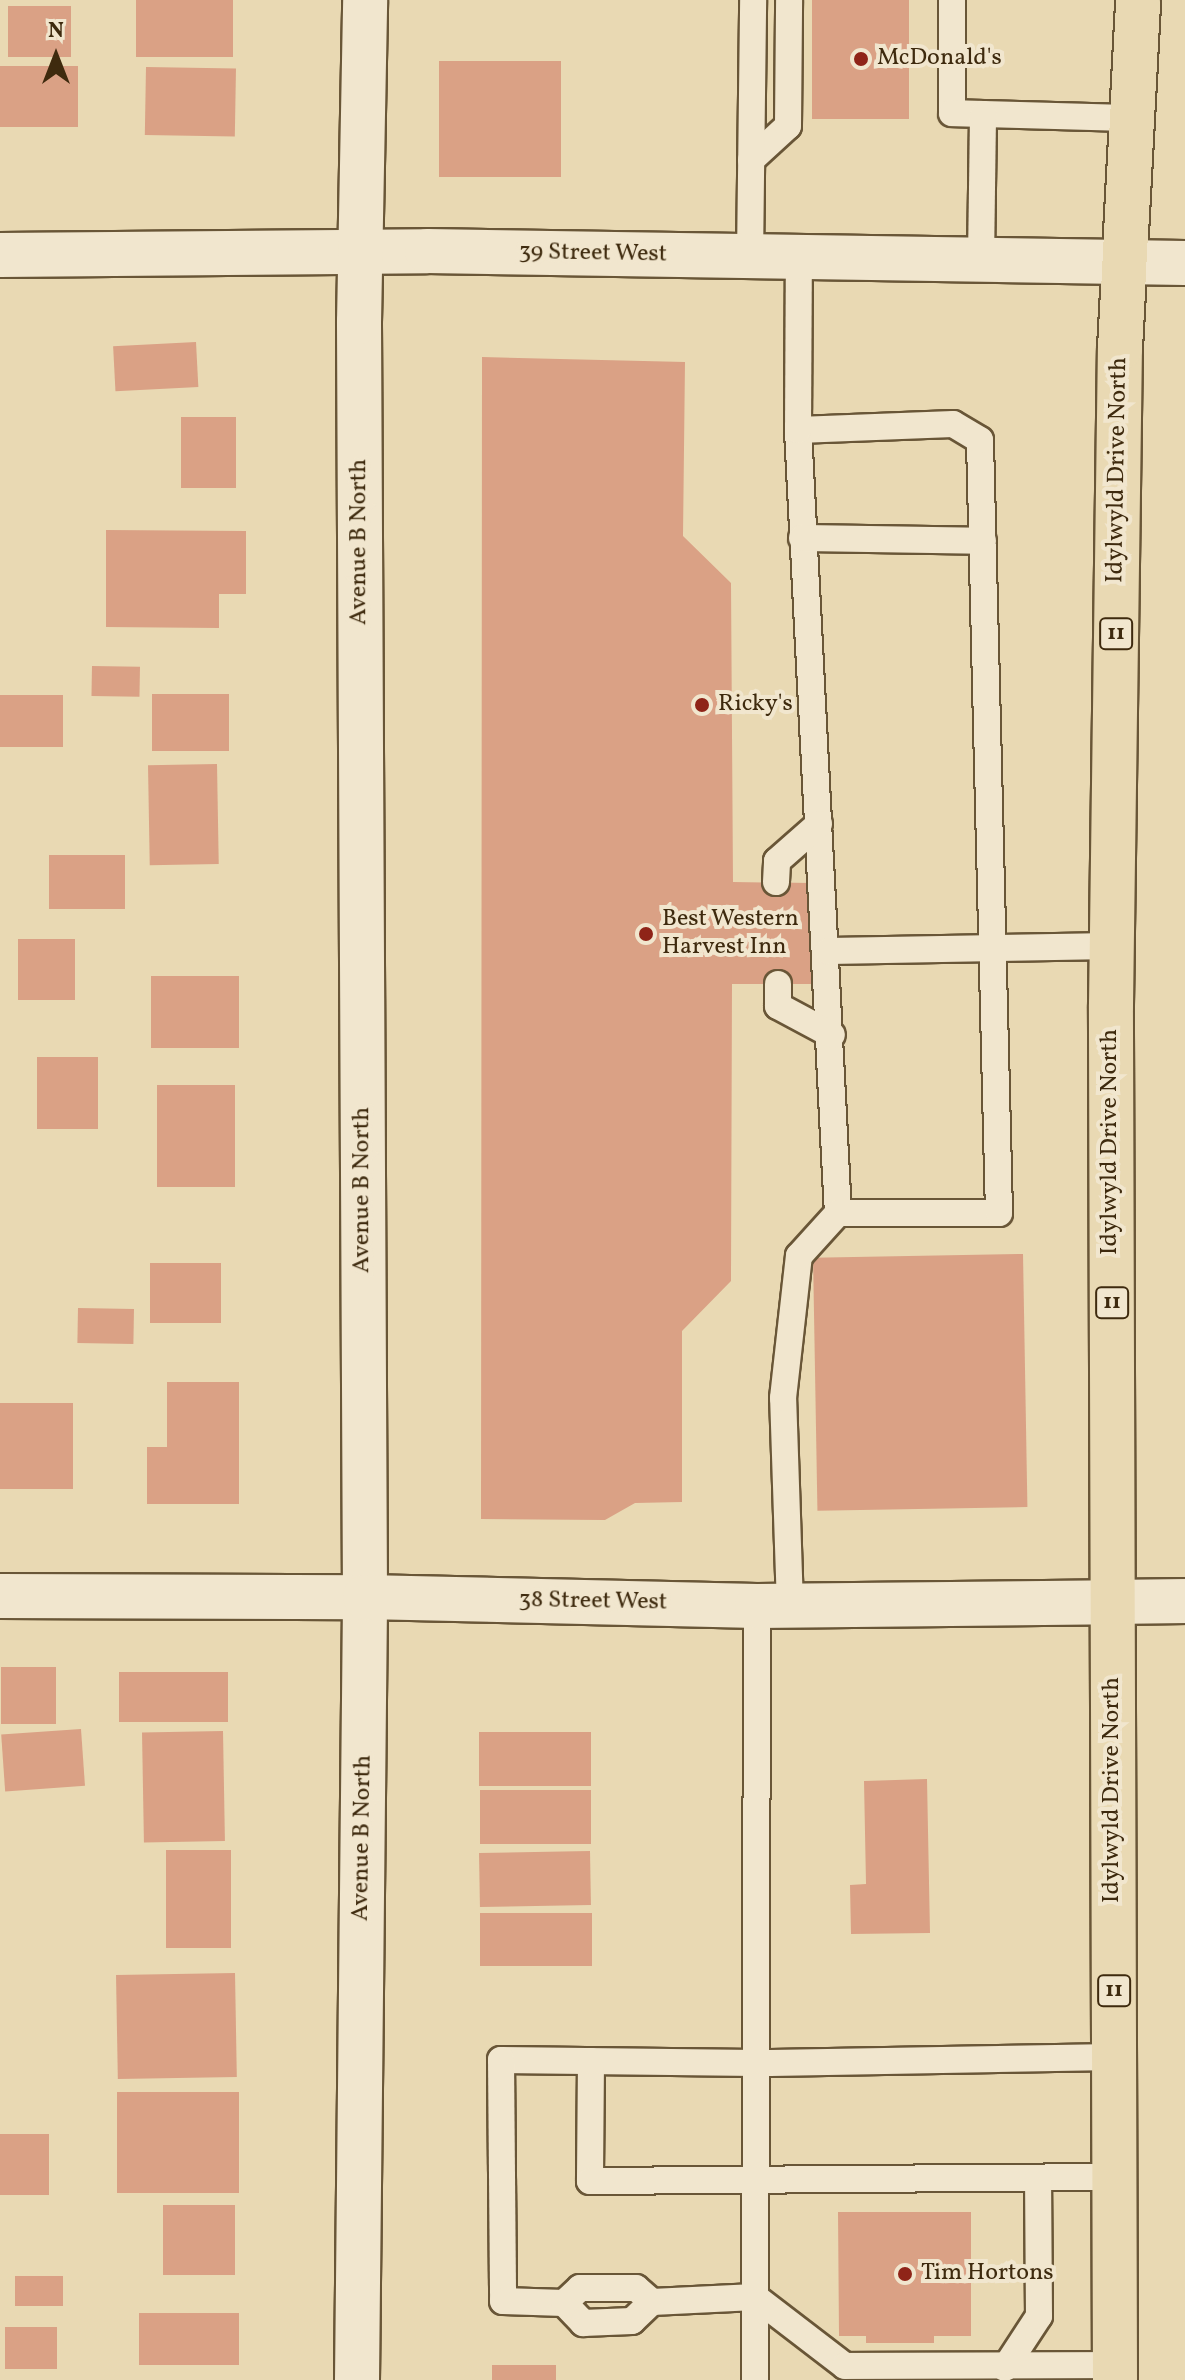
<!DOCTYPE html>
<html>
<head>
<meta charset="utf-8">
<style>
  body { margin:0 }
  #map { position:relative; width:1185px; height:2380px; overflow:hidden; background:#e9d9b3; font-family:Vollkorn,serif }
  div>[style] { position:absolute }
  .building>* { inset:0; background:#daa185; transform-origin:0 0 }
  .roads { filter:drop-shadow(2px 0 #695637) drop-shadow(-2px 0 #695637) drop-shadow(0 2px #695637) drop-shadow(0 -2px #695637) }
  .lane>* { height:26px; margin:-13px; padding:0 13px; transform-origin:13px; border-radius:13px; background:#f1e6ce }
  .street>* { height:44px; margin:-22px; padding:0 22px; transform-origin:22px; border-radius:22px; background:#f1e6ce }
  .secondary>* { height:44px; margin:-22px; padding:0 22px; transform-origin:22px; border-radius:22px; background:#f1e6ce }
  .primary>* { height:44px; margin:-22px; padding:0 22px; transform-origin:22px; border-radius:22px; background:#e9d9b3 }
  .dots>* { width:22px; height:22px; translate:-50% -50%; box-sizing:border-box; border:4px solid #f1e6ce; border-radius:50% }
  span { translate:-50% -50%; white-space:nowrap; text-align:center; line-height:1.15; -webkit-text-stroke:8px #f1e6ce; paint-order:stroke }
  .shield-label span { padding:2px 6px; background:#f1e6ce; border:2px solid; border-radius:6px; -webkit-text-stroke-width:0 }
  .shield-label { font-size:22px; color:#3e2a0e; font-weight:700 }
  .poi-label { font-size:24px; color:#3e2a0e }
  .left { translate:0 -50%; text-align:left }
  .street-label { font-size:24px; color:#3e2a0e }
  .north { position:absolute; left:16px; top:16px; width:80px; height:80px; -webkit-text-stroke:6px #f1e6ce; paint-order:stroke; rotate:0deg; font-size:22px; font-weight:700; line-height:32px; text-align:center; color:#3e2a0e }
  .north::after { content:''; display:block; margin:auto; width:28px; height:36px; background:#3e2a0e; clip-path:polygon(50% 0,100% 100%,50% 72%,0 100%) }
</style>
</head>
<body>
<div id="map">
  <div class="building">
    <div style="left:136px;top:0;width:97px;height:57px"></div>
    <div style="left:812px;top:0;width:97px;height:119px"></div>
    <div style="left:8px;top:6px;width:63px;height:51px"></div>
    <div style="left:561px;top:61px;width:116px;height:122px;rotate:90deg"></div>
    <div style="left:78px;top:66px;width:61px;height:78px;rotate:90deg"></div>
    <div style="left:146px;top:67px;width:90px;height:68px;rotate:1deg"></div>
    <div style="left:196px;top:342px;width:45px;height:83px;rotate:87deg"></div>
    <div style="clip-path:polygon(482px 357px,685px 362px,683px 536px,731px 583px,733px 882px,811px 883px,811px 984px,732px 984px,731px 1281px,682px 1331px,682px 1502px,635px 1503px,605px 1520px,481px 1519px)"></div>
    <div style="left:181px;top:417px;width:55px;height:71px"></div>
    <div style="clip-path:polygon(106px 530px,246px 531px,246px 594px,219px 594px,219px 628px,106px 627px)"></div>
    <div style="left:92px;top:666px;width:48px;height:30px;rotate:1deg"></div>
    <div style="left:152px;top:694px;width:77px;height:57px"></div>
    <div style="left:0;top:695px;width:63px;height:52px"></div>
    <div style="left:217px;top:764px;width:100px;height:69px;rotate:89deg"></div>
    <div style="left:49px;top:855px;width:76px;height:54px"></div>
    <div style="left:18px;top:939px;width:57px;height:61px"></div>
    <div style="left:151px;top:976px;width:88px;height:72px"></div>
    <div style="left:37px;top:1057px;width:61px;height:72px"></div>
    <div style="left:235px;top:1085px;width:102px;height:78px;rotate:90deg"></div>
    <div style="left:1023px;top:1254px;width:253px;height:210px;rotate:89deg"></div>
    <div style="left:150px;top:1263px;width:71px;height:60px"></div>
    <div style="left:78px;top:1308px;width:56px;height:35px;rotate:1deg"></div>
    <div style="clip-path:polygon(167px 1382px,239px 1382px,239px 1504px,147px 1504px,147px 1447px,167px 1447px)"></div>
    <div style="left:0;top:1403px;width:73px;height:86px"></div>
    <div style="left:1px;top:1667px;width:55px;height:57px"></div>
    <div style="left:119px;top:1672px;width:109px;height:50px"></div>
    <div style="left:81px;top:1729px;width:57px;height:80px;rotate:86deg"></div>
    <div style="left:223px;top:1731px;width:110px;height:81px;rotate:89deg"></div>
    <div style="left:591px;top:1732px;width:54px;height:112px;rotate:90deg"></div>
    <div style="clip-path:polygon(927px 1779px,930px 1933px,851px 1934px,850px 1885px,866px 1884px,864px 1781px)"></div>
    <div style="left:591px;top:1790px;width:54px;height:111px;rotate:90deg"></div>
    <div style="left:166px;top:1850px;width:65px;height:98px"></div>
    <div style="left:590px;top:1851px;width:54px;height:111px;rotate:89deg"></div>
    <div style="left:592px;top:1913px;width:53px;height:112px;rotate:90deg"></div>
    <div style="left:235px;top:1973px;width:104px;height:119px;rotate:89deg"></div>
    <div style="left:117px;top:2092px;width:122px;height:101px"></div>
    <div style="left:0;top:2134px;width:49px;height:61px"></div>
    <div style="left:163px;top:2205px;width:72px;height:70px"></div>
    <div style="clip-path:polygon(838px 2212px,971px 2212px,971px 2336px,934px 2336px,934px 2343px,866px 2343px,866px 2336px,839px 2336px)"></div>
    <div style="left:15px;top:2276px;width:48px;height:30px"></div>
    <div style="left:139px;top:2313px;width:100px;height:52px"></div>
    <div style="left:5px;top:2327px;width:52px;height:42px"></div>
    <div style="left:492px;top:2365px;width:64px;height:15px"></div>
  </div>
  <div class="roads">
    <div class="lane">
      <div style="left:952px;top:0;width:113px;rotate:90deg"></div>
      <div style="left:952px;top:113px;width:180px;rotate:1.6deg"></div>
      <div style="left:751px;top:160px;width:50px;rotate:-42.6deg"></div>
      <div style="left:788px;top:126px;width:126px;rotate:-89.5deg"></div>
      <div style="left:750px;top:258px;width:258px;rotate:-89.3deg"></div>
      <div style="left:981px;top:260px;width:146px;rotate:-89.2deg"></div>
      <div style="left:798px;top:430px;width:784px;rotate:87.08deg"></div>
      <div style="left:802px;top:538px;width:181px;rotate:0.9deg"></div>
      <div style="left:776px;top:882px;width:21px;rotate:-87deg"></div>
      <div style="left:777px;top:861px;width:56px;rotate:-41.4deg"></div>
      <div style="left:828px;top:951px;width:284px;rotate:-1deg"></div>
      <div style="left:778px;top:984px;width:22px;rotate:90deg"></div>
      <div style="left:778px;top:1006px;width:61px;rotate:28.2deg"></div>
      <div style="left:790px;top:1606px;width:208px;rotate:-91.9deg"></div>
      <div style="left:783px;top:1398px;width:143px;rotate:-83.6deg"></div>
      <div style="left:799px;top:1256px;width:58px;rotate:-47.8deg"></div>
      <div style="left:838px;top:1213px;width:161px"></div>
      <div style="left:999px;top:1213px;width:773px;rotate:-91.41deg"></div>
      <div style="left:980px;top:440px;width:31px;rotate:-149deg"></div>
      <div style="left:953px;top:424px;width:155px;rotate:177.8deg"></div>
      <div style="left:798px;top:430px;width:172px;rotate:-89.7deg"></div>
      <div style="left:1114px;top:2057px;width:358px;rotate:179deg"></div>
      <div style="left:756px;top:2063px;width:255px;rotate:-179.3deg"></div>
      <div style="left:501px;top:2060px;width:241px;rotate:89.5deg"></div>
      <div style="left:503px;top:2301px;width:61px;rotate:1.9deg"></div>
      <div style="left:564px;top:2303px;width:28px;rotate:46deg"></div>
      <div style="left:583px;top:2323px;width:49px;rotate:-2.3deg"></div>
      <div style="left:632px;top:2321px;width:28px;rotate:-44deg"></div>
      <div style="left:652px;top:2302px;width:103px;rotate:-2.8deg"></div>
      <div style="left:755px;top:2297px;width:113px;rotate:37.5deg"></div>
      <div style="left:845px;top:2366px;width:270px;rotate:-0.2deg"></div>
      <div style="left:591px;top:2061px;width:120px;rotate:90.5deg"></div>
      <div style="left:590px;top:2181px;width:525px;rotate:-0.44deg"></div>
      <div style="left:564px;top:2303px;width:22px;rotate:-43deg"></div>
      <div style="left:580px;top:2288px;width:56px"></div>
      <div style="left:636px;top:2288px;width:21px;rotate:41deg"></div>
      <div style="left:1005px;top:2368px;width:62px;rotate:-56.8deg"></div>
      <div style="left:1039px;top:2316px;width:138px;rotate:-90.4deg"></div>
      <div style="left:755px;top:2380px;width:774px;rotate:-89.85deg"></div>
    </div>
    <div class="street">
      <div style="left:0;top:255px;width:427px;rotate:-0.5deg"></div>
      <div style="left:427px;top:251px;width:758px;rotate:0.91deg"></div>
      <div style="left:1112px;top:1602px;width:73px;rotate:-0.8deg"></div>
      <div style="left:357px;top:2380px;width:783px;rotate:-89.41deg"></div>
      <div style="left:365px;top:1597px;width:1275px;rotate:-90.27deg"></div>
      <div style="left:359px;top:322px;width:322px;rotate:-88.9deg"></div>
    </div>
    <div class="secondary">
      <div style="left:0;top:1596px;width:365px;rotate:0.2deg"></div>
      <div style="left:365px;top:1597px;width:392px;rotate:1.3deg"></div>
      <div style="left:757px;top:1606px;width:355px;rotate:-0.6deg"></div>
    </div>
    <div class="primary">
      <div style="left:1115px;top:2380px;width:1375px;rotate:-90.17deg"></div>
      <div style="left:1111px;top:1005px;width:657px;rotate:-89.22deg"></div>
      <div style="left:1120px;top:348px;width:348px;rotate:-87deg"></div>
    </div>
  </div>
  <div class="dots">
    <div style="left:861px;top:59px;background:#8f2418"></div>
    <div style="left:702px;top:705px;background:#8f2418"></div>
    <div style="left:646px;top:934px;background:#8f2418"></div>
    <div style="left:905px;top:2274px;background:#8f2418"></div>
  </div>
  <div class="shield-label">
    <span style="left:1116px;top:634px">11</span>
    <span style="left:1112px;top:1303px">11</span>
    <span style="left:1114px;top:1991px">11</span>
  </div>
  <div class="poi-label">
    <span class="left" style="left:877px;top:59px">McDonald's</span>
    <span class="left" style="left:718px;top:705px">Ricky's</span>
    <span class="left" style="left:662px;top:934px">Best Western<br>Harvest Inn</span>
    <span class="left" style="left:921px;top:2274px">Tim Hortons</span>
  </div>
  <div class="street-label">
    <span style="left:593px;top:254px;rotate:1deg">39 Street West</span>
    <span style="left:1118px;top:470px;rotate:-89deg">Idylwyld Drive North</span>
    <span style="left:360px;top:542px;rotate:-90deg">Avenue B North</span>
    <span style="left:1111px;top:1142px;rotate:-90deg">Idylwyld Drive North</span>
    <span style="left:363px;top:1190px;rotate:-90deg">Avenue B North</span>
    <span style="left:593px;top:1602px;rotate:1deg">38 Street West</span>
    <span style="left:1113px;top:1790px;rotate:-90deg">Idylwyld Drive North</span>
    <span style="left:363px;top:1838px;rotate:-89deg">Avenue B North</span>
  </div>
  <div class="north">N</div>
</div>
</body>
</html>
